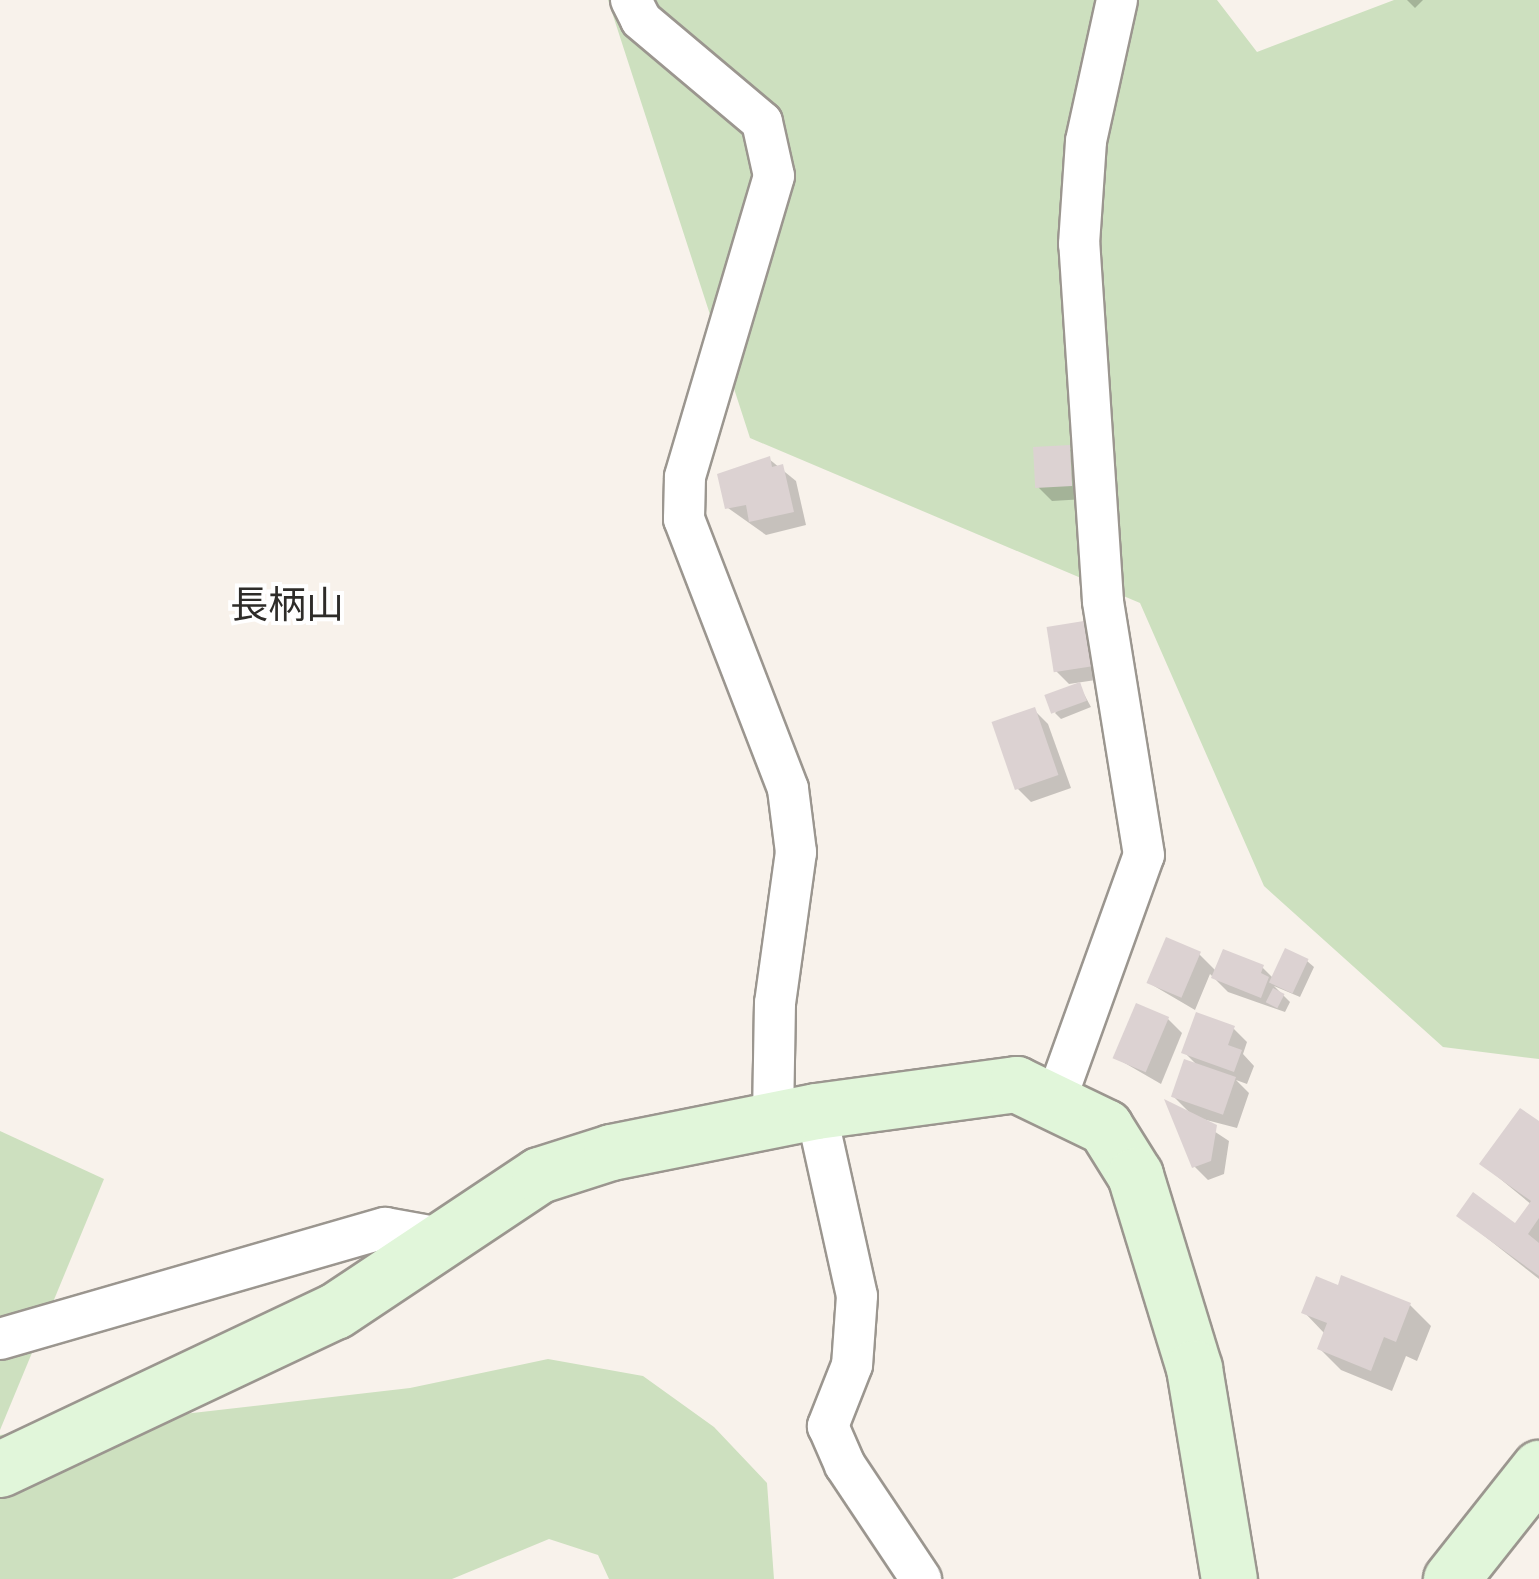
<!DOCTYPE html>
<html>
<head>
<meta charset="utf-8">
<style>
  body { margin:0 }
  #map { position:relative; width:1539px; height:1579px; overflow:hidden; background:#f8f2eb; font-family:Helvetica,"Noto Sans JP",sans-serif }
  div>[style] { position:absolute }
  .green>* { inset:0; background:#cde0bf }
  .shadow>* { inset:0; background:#0003 }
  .building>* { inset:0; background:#dcd2d2; transform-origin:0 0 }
  .roads { filter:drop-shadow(2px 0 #9b968f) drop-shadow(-2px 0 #9b968f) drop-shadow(0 2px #9b968f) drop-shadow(0 -2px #9b968f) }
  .street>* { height:40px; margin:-20px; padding:0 20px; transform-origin:20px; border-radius:20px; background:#fff }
  .secondary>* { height:55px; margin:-27.5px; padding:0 27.5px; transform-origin:27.5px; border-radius:27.5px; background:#e1f6da }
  span { translate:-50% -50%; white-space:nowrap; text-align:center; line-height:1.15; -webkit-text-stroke:8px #fff; paint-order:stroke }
  .quarter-label { font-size:38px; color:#2e2c29 }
</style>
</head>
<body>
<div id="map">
  <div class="green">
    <div style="clip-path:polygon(608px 0,1217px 0,1257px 52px,1394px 0,1539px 0,1539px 1059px,1443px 1047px,1264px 886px,1140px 603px,750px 438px)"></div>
    <div style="clip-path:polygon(0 1131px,104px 1179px,0 1430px)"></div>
    <div style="clip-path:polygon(548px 1359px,643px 1376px,714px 1427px,767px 1483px,774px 1579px,609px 1579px,598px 1555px,549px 1539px,452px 1579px,0 1579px,0 1435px,410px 1388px)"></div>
  </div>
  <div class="shadow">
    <div style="clip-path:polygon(1407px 0,1423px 0,1415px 8px)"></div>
    <div style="clip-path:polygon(1069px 448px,1083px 462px,1085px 499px,1052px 501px,1038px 487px)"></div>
    <div style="clip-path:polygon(769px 459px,796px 481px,806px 525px,766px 535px,728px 508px)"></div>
    <div style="clip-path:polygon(1049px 628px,1109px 678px,1069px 684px,1055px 670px)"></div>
    <div style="clip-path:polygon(1079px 685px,1091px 707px,1061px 719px,1055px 713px)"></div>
    <div style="clip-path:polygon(1034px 710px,1048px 724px,1071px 788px,1031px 802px,1017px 788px)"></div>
    <div style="clip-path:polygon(1199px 954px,1216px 971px,1262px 967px,1274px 979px,1307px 961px,1314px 967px,1300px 997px,1274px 986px,1290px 1002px,1285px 1012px,1228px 992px,1210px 974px,1195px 1010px,1149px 983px)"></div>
    <div style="clip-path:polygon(1198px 1015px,1234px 1029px,1247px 1042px,1243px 1054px,1254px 1066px,1247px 1084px,1236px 1080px,1249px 1093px,1237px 1128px,1191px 1116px,1229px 1141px,1224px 1174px,1208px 1180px,1194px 1166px,1169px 1105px,1192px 1115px,1173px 1096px,1186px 1062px,1198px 1066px,1184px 1052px)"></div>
    <div style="clip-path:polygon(1168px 1019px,1182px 1033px,1161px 1084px,1116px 1058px)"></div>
    <div style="clip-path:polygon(1539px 1125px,1539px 1279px,1459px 1216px,1516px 1227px,1532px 1205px,1482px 1164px)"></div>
    <div style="clip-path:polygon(1410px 1305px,1431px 1326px,1417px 1361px,1406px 1356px,1392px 1391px,1341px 1370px,1320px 1349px,1325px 1334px,1304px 1312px)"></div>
  </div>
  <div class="building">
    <div style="left:1070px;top:445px;width:41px;height:37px;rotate:87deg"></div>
    <div style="clip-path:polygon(770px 456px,772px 467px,783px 464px,794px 512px,749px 522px,746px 505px,725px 509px,717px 474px)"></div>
    <div style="left:1090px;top:620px;width:46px;height:44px;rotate:81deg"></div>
    <div style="left:1080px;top:682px;width:20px;height:38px;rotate:70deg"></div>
    <div style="left:1035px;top:707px;width:72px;height:46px;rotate:71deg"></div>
    <div style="left:1166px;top:937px;width:38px;height:50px;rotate:23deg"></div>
    <div style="left:1285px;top:948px;width:26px;height:38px;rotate:25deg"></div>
    <div style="clip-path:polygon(1223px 949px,1264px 965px,1261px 973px,1269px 977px,1261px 998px,1211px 978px)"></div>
    <div style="left:1273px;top:988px;width:13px;height:16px;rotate:27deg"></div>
    <div style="left:1136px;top:1003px;width:36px;height:60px;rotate:23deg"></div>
    <div style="clip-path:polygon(1196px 1012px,1235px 1026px,1228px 1045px,1242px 1050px,1234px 1072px,1181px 1053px)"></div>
    <div style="left:1184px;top:1059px;width:55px;height:40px;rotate:19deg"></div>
    <div style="clip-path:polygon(1164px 1099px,1217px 1125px,1211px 1161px,1192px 1168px)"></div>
    <div style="clip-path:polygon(1520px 1108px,1539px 1121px,1539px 1218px,1528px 1234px,1539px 1243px,1539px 1276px,1456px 1216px,1473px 1192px,1515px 1223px,1531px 1201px,1479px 1164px)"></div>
    <div style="clip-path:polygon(1341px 1275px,1411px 1303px,1396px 1342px,1384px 1337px,1371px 1371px,1317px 1349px,1327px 1323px,1301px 1313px,1316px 1276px,1338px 1285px)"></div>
  </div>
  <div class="roads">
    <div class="street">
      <div style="left:631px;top:0;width:22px;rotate:63deg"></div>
      <div style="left:641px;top:20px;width:158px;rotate:40.1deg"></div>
      <div style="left:762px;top:122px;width:55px;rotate:77.5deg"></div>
      <div style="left:774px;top:176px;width:314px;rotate:106.5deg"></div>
      <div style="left:685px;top:477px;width:42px;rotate:91.4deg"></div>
      <div style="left:684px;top:519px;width:289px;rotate:68.9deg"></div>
      <div style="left:788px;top:789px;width:64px;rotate:82.8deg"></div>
      <div style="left:796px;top:852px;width:152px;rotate:97.9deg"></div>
      <div style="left:775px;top:1003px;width:117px;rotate:91deg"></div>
      <div style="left:1056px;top:1099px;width:259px;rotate:-70.2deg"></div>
      <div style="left:1144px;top:855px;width:257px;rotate:-99.2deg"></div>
      <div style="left:1103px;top:601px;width:358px;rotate:-93.8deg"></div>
      <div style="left:1079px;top:244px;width:103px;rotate:-86.1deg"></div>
      <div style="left:1086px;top:141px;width:144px;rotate:-77.6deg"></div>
      <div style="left:816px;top:1111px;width:189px;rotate:77.5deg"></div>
      <div style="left:857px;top:1296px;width:69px;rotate:94.1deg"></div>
      <div style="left:852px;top:1365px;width:66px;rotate:111.5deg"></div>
      <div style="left:828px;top:1426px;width:43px;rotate:66.4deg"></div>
      <div style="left:845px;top:1465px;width:137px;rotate:56.3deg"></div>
      <div style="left:0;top:1339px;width:401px;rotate:-16.1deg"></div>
      <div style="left:385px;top:1228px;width:62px;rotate:10.2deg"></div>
    </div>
    <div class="secondary">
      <div style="left:0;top:1469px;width:370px;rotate:-25.3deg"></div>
      <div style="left:335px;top:1311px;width:245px;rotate:-33.7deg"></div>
      <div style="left:539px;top:1175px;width:76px;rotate:-17.7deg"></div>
      <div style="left:611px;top:1152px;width:209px;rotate:-11.3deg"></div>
      <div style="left:816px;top:1111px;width:202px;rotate:-7.7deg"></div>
      <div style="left:1016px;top:1084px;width:99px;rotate:25.8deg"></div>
      <div style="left:1105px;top:1127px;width:57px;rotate:58deg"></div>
      <div style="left:1135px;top:1175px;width:202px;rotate:73deg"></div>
      <div style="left:1194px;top:1368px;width:214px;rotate:80.6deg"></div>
      <div style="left:1451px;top:1579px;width:142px;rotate:-51.6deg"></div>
    </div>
  </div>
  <div class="quarter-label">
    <span style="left:287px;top:606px">長柄山</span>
  </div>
</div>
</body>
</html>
